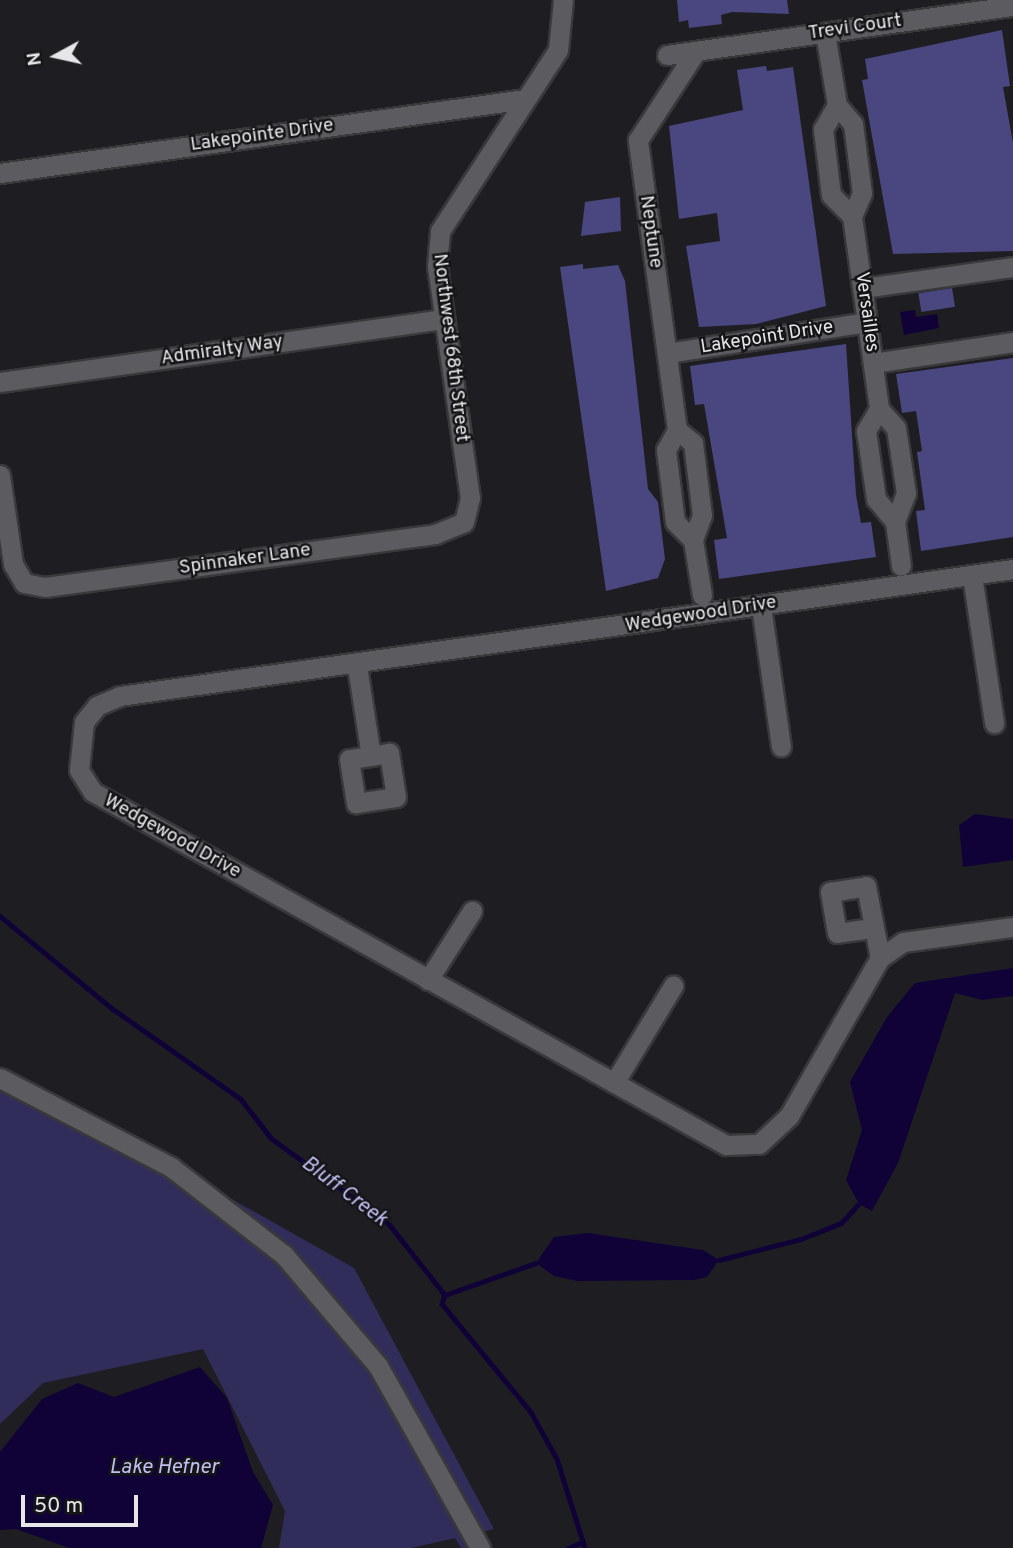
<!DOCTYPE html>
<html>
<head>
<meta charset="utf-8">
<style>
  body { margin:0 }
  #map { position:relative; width:1013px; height:1548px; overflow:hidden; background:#1e1e22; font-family:Overpass,sans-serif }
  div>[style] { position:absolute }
  .green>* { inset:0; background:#302d5a }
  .water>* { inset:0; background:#100236 }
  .stream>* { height:4.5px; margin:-2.25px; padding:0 2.25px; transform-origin:2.25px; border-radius:2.25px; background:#100236 }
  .building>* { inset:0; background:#4a4680; transform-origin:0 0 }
  .roads { filter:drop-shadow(2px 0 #39393c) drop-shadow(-2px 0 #39393c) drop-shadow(0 2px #39393c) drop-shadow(0 -2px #39393c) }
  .minor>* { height:19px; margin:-9.5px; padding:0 9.5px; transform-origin:9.5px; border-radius:9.5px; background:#5c5c60 }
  span { translate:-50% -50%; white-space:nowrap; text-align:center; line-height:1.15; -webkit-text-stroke:5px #151518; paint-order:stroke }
  .street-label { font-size:19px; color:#e6e6e8 }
  .water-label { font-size:21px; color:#bfbff4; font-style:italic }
  .north { position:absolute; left:21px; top:21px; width:70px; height:70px; -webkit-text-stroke:5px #151518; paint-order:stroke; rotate:262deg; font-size:19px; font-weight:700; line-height:28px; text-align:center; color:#e6e6e8 }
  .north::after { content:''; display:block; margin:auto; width:24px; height:32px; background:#e6e6e8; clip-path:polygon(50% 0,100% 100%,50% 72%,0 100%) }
  .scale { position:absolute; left:21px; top:1495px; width:117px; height:32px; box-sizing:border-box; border:4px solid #e6e6e8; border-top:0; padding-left:9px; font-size:21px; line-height:24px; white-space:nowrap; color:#e6e6e8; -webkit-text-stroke:5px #151518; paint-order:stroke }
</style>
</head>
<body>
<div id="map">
  <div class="green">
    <div style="clip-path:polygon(0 1068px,354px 1268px,494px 1529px,465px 1536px,470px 1548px,461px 1548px,455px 1538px,411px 1548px,279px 1548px,285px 1511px,203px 1349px,43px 1383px,0 1424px)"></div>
  </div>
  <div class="water">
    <div style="clip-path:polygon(915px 310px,916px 317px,937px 314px,939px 328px,904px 335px,900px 312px)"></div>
    <div style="clip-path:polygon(975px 814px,1013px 819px,1013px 860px,963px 867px,959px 825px)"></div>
    <div style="clip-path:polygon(1013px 968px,1013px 996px,982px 1000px,955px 993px,898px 1163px,872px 1211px,859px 1204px,846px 1180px,862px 1130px,850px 1082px,887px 1017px,915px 983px)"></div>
    <div style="clip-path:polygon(588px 1233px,703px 1250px,719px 1260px,707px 1277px,694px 1280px,577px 1281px,554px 1276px,536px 1263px,554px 1237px)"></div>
    <div style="clip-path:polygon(200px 1367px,227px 1398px,253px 1472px,273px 1505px,261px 1548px,69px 1548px,16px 1529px,0 1530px,0 1452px,42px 1399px,78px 1383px,114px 1397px)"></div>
  </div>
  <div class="stream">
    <div style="left:0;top:916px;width:146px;rotate:39.5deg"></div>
    <div style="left:113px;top:1009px;width:156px;rotate:35.1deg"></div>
    <div style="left:241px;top:1099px;width:49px;rotate:52.4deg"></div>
    <div style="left:271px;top:1138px;width:146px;rotate:36.1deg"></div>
    <div style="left:389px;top:1224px;width:90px;rotate:51.7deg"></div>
    <div style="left:445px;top:1295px;width:9px;rotate:108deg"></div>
    <div style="left:442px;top:1304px;width:140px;rotate:50.5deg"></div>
    <div style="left:531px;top:1412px;width:54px;rotate:61deg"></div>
    <div style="left:557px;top:1459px;width:93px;rotate:72.5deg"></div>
    <div style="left:719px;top:1260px;width:85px;rotate:-14.4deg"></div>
    <div style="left:801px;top:1239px;width:43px;rotate:-21.8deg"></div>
    <div style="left:841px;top:1223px;width:26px;rotate:-47deg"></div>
    <div style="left:445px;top:1295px;width:96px;rotate:-19.4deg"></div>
    <div style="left:568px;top:1548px;width:16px;rotate:-22deg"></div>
  </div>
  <div class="building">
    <div style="clip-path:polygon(677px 0,787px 0,789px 14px,732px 12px,721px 15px,722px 24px,689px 28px,688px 20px,679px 22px)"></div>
    <div style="clip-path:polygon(1002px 30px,1010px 86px,1003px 87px,1013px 143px,1013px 251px,893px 254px,862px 80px,868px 79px,865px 59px)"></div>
    <div style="clip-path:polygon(766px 66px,767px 71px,793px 67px,826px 306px,756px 324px,699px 327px,686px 246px,720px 241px,717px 213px,679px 219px,669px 126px,743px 110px,737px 70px)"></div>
    <div style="clip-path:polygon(620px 197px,621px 231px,581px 236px,585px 202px)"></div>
    <div style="clip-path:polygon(583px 264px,583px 269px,618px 265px,625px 281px,648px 489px,658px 502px,665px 559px,658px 578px,606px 591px,560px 267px)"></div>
    <div style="left:952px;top:288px;width:19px;height:34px;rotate:81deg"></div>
    <div style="clip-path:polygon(846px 344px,856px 495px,861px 523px,871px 522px,876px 557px,719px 579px,714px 540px,727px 538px,704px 404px,695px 405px,690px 366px)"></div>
    <div style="clip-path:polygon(1013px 358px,1013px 537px,921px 551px,916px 511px,925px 510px,917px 452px,922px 451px,916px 411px,902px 413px,896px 374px)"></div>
  </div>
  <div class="roads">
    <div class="minor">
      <div style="left:825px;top:33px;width:73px;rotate:80.5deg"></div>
      <div style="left:837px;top:105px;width:25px;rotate:50deg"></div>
      <div style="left:853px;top:124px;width:70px;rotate:82.6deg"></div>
      <div style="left:862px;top:193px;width:25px;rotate:113deg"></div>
      <div style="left:852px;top:216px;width:195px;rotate:82deg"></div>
      <div style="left:879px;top:409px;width:25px;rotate:48deg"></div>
      <div style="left:896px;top:428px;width:66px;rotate:81.3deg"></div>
      <div style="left:906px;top:493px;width:31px;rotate:111deg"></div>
      <div style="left:895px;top:522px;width:44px;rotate:82.2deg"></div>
      <div style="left:667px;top:55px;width:349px;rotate:-8.1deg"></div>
      <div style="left:837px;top:105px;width:28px;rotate:120deg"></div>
      <div style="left:823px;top:129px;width:66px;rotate:83.1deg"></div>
      <div style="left:831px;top:195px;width:30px;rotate:45deg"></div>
      <div style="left:0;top:173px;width:530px;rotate:-8.02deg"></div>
      <div style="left:863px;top:288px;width:151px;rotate:-8deg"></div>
      <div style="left:667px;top:353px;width:202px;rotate:-8.8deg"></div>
      <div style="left:873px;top:363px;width:142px;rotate:-8.5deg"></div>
      <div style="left:0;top:382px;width:448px;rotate:-8.1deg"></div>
      <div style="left:879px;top:409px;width:26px;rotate:121deg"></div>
      <div style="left:866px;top:431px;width:69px;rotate:81.6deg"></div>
      <div style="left:876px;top:499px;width:30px;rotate:50deg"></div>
      <div style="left:677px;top:430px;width:21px;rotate:39deg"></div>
      <div style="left:693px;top:443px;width:73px;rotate:82.9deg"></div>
      <div style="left:702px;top:515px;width:27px;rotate:110deg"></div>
      <div style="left:693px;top:540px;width:56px;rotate:80.7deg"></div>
      <div style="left:0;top:475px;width:90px;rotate:81.7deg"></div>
      <div style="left:13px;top:564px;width:22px;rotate:60deg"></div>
      <div style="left:24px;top:583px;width:21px;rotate:11deg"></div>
      <div style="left:45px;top:587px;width:394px;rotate:-7.7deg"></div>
      <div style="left:435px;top:534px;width:31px;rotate:-22deg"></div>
      <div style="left:464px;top:522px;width:25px;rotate:-76deg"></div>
      <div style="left:470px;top:498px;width:234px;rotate:-98.1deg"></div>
      <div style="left:437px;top:266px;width:35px;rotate:-85deg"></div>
      <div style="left:440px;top:231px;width:216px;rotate:-56.9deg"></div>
      <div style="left:558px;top:50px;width:50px;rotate:-84.3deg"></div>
      <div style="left:693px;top:540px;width:25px;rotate:-135deg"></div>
      <div style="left:675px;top:522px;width:73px;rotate:-97.1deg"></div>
      <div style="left:666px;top:450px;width:23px;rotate:-61deg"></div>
      <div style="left:677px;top:430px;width:293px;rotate:-97.7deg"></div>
      <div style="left:638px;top:140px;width:106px;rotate:-56.9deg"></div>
      <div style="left:1013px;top:569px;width:902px;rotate:171.91deg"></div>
      <div style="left:120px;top:696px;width:25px;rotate:157deg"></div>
      <div style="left:97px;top:706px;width:21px;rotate:129deg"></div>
      <div style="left:84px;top:722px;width:48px;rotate:95.9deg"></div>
      <div style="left:79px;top:770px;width:26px;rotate:58deg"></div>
      <div style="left:93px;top:792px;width:725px;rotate:29.15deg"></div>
      <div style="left:726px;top:1145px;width:33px;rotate:-2deg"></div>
      <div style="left:759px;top:1144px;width:41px;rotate:-43deg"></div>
      <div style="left:789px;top:1116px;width:182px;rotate:-60.1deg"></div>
      <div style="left:880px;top:958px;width:28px;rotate:-35deg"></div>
      <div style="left:903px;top:942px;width:111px;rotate:-7.8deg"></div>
      <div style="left:972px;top:575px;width:150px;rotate:81.5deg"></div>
      <div style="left:761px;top:606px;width:142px;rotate:81.9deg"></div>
      <div style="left:357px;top:666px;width:91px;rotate:81.2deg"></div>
      <div style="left:371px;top:756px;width:22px;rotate:172deg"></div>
      <div style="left:349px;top:759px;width:45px;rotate:81deg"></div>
      <div style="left:356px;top:803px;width:40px;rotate:-8.5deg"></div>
      <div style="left:396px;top:797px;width:45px;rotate:-99deg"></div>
      <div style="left:389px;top:753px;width:18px;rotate:171deg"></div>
      <div style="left:872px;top:928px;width:35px;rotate:172deg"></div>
      <div style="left:837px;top:933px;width:42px;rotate:-99.7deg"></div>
      <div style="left:830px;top:892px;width:36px;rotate:-9deg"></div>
      <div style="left:866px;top:886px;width:73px;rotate:79deg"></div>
      <div style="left:428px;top:980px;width:82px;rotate:-57.5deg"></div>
      <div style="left:0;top:1078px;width:193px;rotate:27.5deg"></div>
      <div style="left:171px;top:1167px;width:143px;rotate:37.9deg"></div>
      <div style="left:284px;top:1255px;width:145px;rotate:49.7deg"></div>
      <div style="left:378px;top:1366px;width:209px;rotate:60.7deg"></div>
      <div style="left:614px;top:1083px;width:114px;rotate:-58.7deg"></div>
    </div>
  </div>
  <div class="street-label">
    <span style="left:855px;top:28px;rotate:-8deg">Trevi Court</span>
    <span style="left:262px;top:136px;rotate:-8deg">Lakepointe Drive</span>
    <span style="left:650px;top:232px;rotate:82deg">Neptune</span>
    <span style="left:866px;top:312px;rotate:82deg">Versailles</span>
    <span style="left:767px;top:338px;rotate:-9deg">Lakepoint Drive</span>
    <span style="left:450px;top:348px;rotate:83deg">Northwest 68th Street</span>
    <span style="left:222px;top:351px;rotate:-8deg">Admiralty Way</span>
    <span style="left:245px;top:560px;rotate:-8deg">Spinnaker Lane</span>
    <span style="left:701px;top:615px;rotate:-9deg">Wedgewood Drive</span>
    <span style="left:172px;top:837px;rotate:29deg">Wedgewood Drive</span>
  </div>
  <div class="water-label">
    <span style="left:344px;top:1192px;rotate:37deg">Bluff Creek</span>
    <span style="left:164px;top:1468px">Lake Hefner</span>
  </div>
  <div class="north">N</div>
  <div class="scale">50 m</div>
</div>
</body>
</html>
